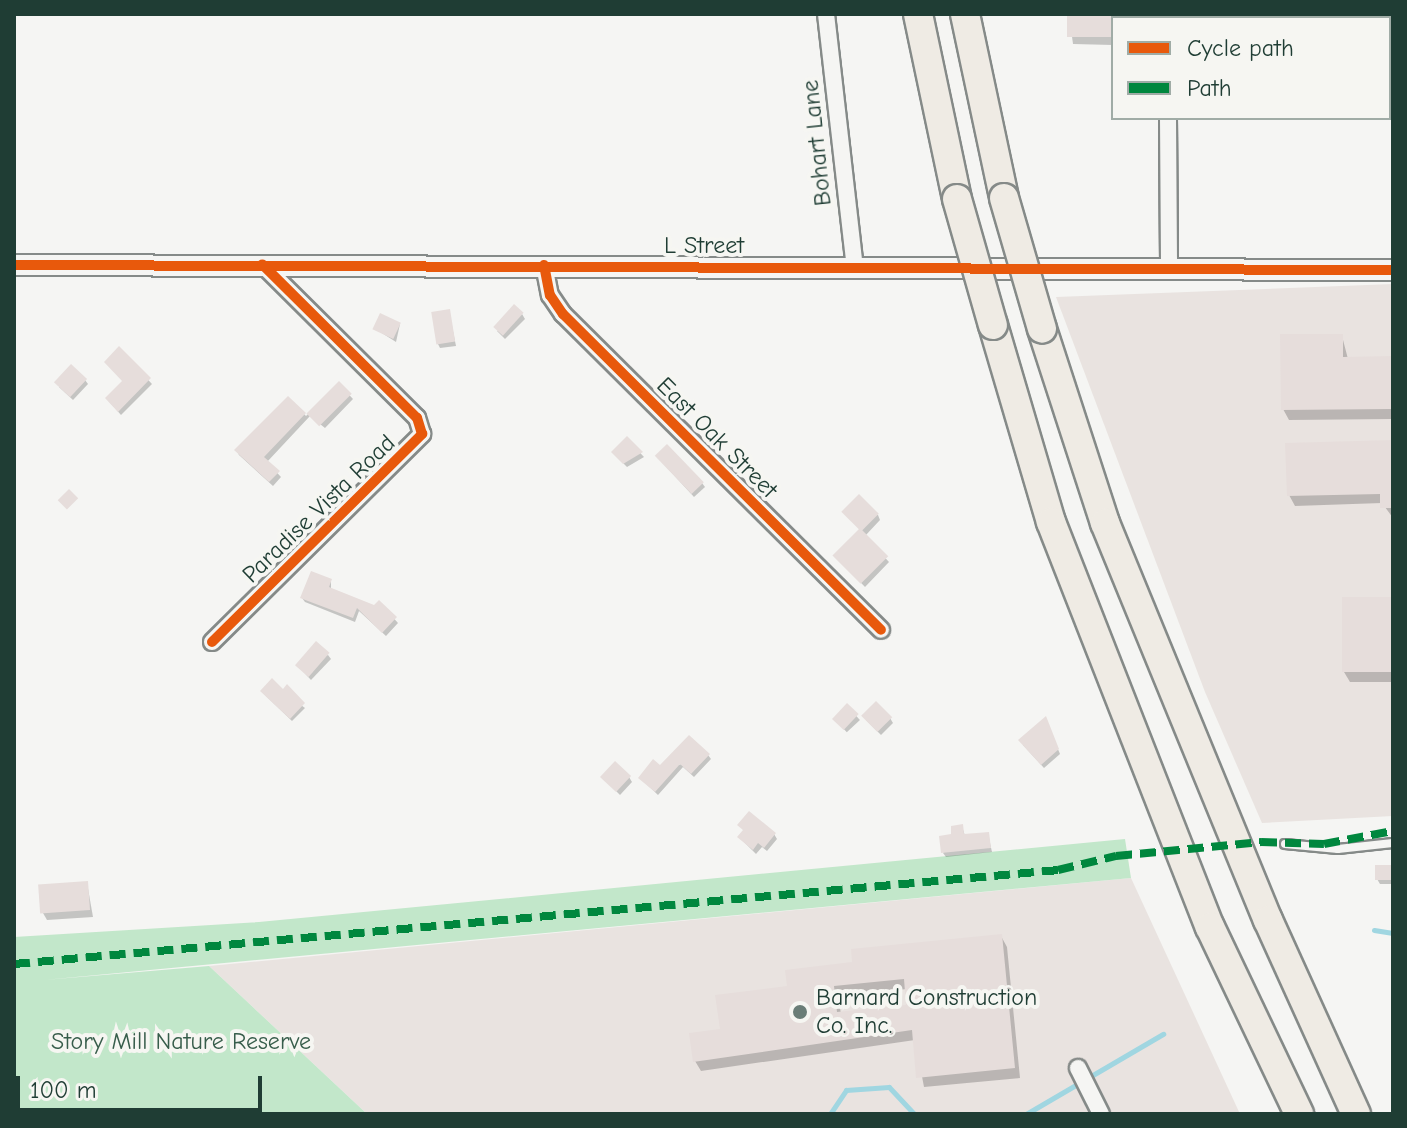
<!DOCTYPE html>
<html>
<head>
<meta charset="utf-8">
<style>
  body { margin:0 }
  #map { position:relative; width:1407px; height:1128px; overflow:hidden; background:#f5f5f3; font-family:"Comic Neue",sans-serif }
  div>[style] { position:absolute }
  .built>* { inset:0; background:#e9e3e0 }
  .green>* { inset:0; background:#c2e7ca }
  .shadow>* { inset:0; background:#0003; transform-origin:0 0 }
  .stream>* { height:5px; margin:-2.5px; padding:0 2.5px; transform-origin:2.5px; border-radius:2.5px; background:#a0d6e1 }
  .building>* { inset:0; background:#e6dddb; transform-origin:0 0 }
  .roads { filter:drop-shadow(2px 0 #858a88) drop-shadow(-2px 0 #858a88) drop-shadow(0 2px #858a88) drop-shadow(0 -2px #858a88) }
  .service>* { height:8px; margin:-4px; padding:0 4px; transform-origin:4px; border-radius:4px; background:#f5f5f3 }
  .minor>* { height:16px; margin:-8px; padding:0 8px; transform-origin:8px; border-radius:8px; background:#f5f5f3 }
  .tertiary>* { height:20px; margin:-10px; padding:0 10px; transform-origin:10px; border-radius:10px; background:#f5f5f3 }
  .motorway>* { height:28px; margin:-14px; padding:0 14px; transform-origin:14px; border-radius:14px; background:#efebe4 }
  .bridges { filter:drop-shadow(2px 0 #858a88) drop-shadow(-2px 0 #858a88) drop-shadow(0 2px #858a88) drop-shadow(0 -2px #858a88) }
  .motorway-bridge>* { height:28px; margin:-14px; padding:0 14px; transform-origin:14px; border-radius:14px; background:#efebe4 }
  .quiet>* { height:8px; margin-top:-4px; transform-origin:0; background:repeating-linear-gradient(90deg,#00873e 0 16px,transparent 0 24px) }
  .cycleway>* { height:10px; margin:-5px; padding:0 5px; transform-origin:5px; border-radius:5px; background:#e8590c }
  .dots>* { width:22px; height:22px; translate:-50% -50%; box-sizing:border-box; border:4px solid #f6f6f2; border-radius:50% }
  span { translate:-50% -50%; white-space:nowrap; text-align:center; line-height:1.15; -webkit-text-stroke:8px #f6f6f2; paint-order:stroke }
  .street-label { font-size:24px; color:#1f3d34 }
  .poi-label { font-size:24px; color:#1f3d34 }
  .left { translate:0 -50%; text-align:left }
  .park-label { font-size:24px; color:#375d4b }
  .frame { position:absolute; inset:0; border:16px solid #1f3d34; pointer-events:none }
  .legend { position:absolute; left:1111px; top:16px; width:280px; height:104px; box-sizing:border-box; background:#f6f6f2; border:2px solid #a0aca6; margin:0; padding:10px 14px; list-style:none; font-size:24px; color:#1f3d34 }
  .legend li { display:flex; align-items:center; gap:16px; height:40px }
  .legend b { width:40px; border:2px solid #a0aca6 }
  .scale { position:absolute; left:16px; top:1076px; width:246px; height:36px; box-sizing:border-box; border:4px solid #1f3d34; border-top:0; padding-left:10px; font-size:24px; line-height:28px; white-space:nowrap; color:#1f3d34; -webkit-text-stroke:6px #f6f6f2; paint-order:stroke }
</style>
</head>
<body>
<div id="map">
  <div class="built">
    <div style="clip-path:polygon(1393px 284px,1393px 816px,1262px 823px,1205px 692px,1056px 297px)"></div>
    <div style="clip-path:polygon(1131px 878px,1240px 1114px,367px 1114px,209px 966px)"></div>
  </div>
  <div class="green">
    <div style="clip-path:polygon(1125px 839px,1131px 878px,44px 980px,209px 966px,367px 1114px,14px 1114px,14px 937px,259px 922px)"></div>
  </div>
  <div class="shadow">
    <div style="clip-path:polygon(1069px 14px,1118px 14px,1113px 45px,1073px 44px)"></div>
    <div style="clip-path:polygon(449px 311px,456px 346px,440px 348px,438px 344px)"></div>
    <div style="clip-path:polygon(522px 314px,525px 319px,505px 339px,497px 331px)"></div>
    <div style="clip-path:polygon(400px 324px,396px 342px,374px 328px)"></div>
    <div style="clip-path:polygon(1342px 336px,1348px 359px,1393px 358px,1393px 419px,1289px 420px,1283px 409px)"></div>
    <div style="clip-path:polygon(119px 349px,152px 384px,121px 415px,107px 399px,124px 382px)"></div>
    <div style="clip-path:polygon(85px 380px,88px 384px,73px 400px,59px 387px)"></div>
    <div style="clip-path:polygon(339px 384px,353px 399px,325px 428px,310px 416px,267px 462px,281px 477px,273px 486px,239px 455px,236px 450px,288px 398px,306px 416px)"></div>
    <div style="clip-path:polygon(627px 439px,644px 457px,627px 467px,616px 456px)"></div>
    <div style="clip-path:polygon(1393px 442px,1393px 518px,1382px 503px,1295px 506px,1289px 495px)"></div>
    <div style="clip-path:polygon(660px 460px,702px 483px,705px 487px,694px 497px)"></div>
    <div style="clip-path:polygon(878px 515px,880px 520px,865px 536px,889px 562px,865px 587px,836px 557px,861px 530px,847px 516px)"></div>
    <div style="clip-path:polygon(331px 580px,331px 590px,375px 607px,379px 602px,398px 623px,386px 636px,359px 611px,355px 622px,305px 602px,302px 598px)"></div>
    <div style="clip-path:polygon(1393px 599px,1393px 682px,1350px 682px,1344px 672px)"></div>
    <div style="clip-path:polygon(328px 655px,331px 659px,311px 680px,297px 665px)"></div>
    <div style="clip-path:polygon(283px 692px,305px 708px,292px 721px,264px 694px)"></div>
    <div style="left:847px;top:706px;width:19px;height:18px;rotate:47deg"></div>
    <div style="clip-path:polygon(890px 718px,893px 723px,881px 735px,866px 720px)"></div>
    <div style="clip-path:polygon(1047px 723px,1060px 754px,1044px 768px,1023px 745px)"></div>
    <div style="clip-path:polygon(708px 755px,711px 759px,694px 777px,683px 767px,658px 795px,640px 778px)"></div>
    <div style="clip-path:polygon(629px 777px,632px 782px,620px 795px,603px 778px)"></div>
    <div style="clip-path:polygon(740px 825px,774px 834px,777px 839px,767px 851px,762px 847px,756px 854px,739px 837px,744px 831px)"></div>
    <div style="clip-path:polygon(962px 826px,965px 836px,988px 834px,992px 852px,946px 857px,943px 853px)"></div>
    <div style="clip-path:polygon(1393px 867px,1393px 884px,1380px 884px,1377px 879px)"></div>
    <div style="clip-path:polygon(87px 883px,93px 917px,47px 920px,43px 913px)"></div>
    <div style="clip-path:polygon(evenodd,1001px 936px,1007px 947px,1020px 1078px,924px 1087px,915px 1040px,701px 1071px,695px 1061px,722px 1031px,789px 988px,854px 964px,1001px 936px,907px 989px,908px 1007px,841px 1014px,838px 996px,907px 989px)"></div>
  </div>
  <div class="stream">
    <div style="left:1374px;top:930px;width:19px;rotate:9deg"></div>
    <div style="left:830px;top:1114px;width:29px;rotate:-56deg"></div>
    <div style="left:846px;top:1090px;width:43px;rotate:-4deg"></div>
    <div style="left:889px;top:1087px;width:37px;rotate:47deg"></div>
    <div style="left:1026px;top:1114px;width:159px;rotate:-30.3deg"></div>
  </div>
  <div class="building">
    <div style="left:1067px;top:14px;width:46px;height:23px"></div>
    <div style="left:514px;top:304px;width:13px;height:31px;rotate:42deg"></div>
    <div style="left:450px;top:309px;width:33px;height:19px;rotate:81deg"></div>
    <div style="left:380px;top:313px;width:23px;height:18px;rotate:25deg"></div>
    <div style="clip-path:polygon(1280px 334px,1343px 334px,1343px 357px,1393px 356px,1393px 409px,1281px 410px)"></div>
    <div style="clip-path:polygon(119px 346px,151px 378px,118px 412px,105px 398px,122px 381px,104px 362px)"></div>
    <div style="left:71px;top:364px;width:22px;height:25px;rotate:43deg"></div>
    <div style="left:339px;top:381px;width:18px;height:46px;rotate:45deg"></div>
    <div style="clip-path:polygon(288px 396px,306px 413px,264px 457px,280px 471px,269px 482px,234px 450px)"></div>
    <div style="clip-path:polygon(627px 436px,643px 452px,623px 464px,611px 452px)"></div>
    <div style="clip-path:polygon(1393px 440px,1393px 508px,1380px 508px,1380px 494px,1287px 496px,1285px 443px)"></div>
    <div style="left:667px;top:444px;width:53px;height:17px;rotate:46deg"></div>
    <div style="left:69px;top:489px;width:13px;height:16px;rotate:45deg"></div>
    <div style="left:859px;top:494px;width:28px;height:25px;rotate:45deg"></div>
    <div style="left:860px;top:528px;width:40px;height:39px;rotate:45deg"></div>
    <div style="clip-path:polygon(311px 571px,332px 579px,329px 587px,374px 605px,379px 600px,397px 617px,382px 633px,357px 608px,353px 618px,300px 598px)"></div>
    <div style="left:1342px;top:597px;width:51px;height:75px"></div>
    <div style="left:316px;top:641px;width:18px;height:32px;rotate:41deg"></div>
    <div style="clip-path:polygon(272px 678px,283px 689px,287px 684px,305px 703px,290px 719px,260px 691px)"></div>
    <div style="left:876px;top:701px;width:23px;height:21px;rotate:45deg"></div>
    <div style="left:847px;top:703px;width:16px;height:22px;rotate:43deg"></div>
    <div style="clip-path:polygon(1046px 716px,1059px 749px,1041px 765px,1018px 740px)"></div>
    <div style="clip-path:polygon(689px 735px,710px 754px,691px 774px,680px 764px,655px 792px,638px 778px,653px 759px,660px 765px)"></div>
    <div style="left:615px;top:761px;width:22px;height:22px;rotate:43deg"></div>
    <div style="clip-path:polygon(749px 811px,776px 833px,764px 848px,758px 843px,753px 850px,737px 837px,743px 830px,737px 825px)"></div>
    <div style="clip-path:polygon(963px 824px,964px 834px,989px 832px,991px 848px,941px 853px,939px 836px,951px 834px,951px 826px)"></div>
    <div style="left:1375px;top:865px;width:18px;height:15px"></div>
    <div style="left:88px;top:881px;width:29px;height:50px;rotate:86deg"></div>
    <div style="clip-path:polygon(evenodd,1002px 934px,1015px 1068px,916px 1078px,912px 1030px,693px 1062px,689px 1033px,720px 1029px,715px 995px,787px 986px,785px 970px,852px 962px,851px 949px,1002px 934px,904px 979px,906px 1005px,837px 1012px,834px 986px,904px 979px)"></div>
  </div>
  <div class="roads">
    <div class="service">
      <div style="left:1285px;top:844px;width:53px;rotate:5.4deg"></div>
      <div style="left:1338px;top:849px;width:55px;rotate:-6.2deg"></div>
    </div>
    <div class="minor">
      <div style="left:826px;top:14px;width:255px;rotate:83.5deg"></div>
      <div style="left:1170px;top:18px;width:4px;rotate:-90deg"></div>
      <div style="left:1168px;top:118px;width:151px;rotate:89.6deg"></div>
      <div style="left:544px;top:265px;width:31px;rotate:79deg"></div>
      <div style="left:550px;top:295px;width:23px;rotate:56deg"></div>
      <div style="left:563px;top:314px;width:448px;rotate:44.8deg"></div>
      <div style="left:212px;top:642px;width:296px;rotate:-44.7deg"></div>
      <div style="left:422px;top:434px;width:17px;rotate:-107deg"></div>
      <div style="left:417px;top:418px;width:218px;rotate:-135.2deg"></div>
      <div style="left:1078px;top:1068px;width:51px;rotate:63.4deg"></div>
    </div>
    <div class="tertiary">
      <div style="left:14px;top:265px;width:1379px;rotate:0.21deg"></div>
    </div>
    <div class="motorway">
      <div style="left:918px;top:14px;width:189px;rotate:78.1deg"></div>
      <div style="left:965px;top:14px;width:188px;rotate:78deg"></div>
      <div style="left:993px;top:325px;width:205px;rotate:73.6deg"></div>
      <div style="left:1051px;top:522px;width:435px;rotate:68.6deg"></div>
      <div style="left:1210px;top:927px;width:207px;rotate:64.5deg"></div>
      <div style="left:1042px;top:329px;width:204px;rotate:72deg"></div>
      <div style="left:1105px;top:523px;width:429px;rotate:67.7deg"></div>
      <div style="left:1268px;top:920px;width:213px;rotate:65.6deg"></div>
    </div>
  </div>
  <div class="bridges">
    <div class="motorway-bridge">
      <div style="left:1004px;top:198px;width:136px;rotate:73.8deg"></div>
      <div style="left:957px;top:199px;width:131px;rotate:74.1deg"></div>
    </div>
  </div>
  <div class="quiet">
    <div style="left:14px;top:964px;width:1048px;rotate:-5.14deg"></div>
    <div style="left:1058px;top:870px;width:60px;rotate:-13.6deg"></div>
    <div style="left:1116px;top:856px;width:146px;rotate:-5.5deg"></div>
    <div style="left:1261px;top:842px;width:63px;rotate:1.8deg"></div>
    <div style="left:1324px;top:844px;width:70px;rotate:-10.7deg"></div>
  </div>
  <div class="cycleway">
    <div style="left:14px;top:265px;width:1379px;rotate:0.21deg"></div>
    <div style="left:544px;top:265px;width:31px;rotate:79deg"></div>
    <div style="left:550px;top:295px;width:23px;rotate:56deg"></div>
    <div style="left:563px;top:314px;width:448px;rotate:44.8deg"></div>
    <div style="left:212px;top:642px;width:296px;rotate:-44.7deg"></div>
    <div style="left:422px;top:434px;width:17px;rotate:-107deg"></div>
    <div style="left:417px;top:418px;width:218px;rotate:-135.2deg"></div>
  </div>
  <div class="dots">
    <div style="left:800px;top:1012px;background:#6a7d77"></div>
  </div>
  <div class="street-label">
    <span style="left:817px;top:143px;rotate:-96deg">Bohart Lane</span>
    <span style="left:704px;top:246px">L Street</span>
    <span style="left:717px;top:438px;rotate:45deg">East Oak Street</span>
    <span style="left:319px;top:509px;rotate:-44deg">Paradise Vista Road</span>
  </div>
  <div class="poi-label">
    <span class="left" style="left:816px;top:1012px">Barnard Construction<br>Co. Inc.</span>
  </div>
  <div class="park-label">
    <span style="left:181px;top:1042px">Story Mill Nature Reserve</span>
  </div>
  <div class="frame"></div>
  <ul class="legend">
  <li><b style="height:10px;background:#e8590c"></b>Cycle path</li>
  <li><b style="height:10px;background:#00873e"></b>Path</li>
  </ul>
  <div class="scale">100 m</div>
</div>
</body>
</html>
